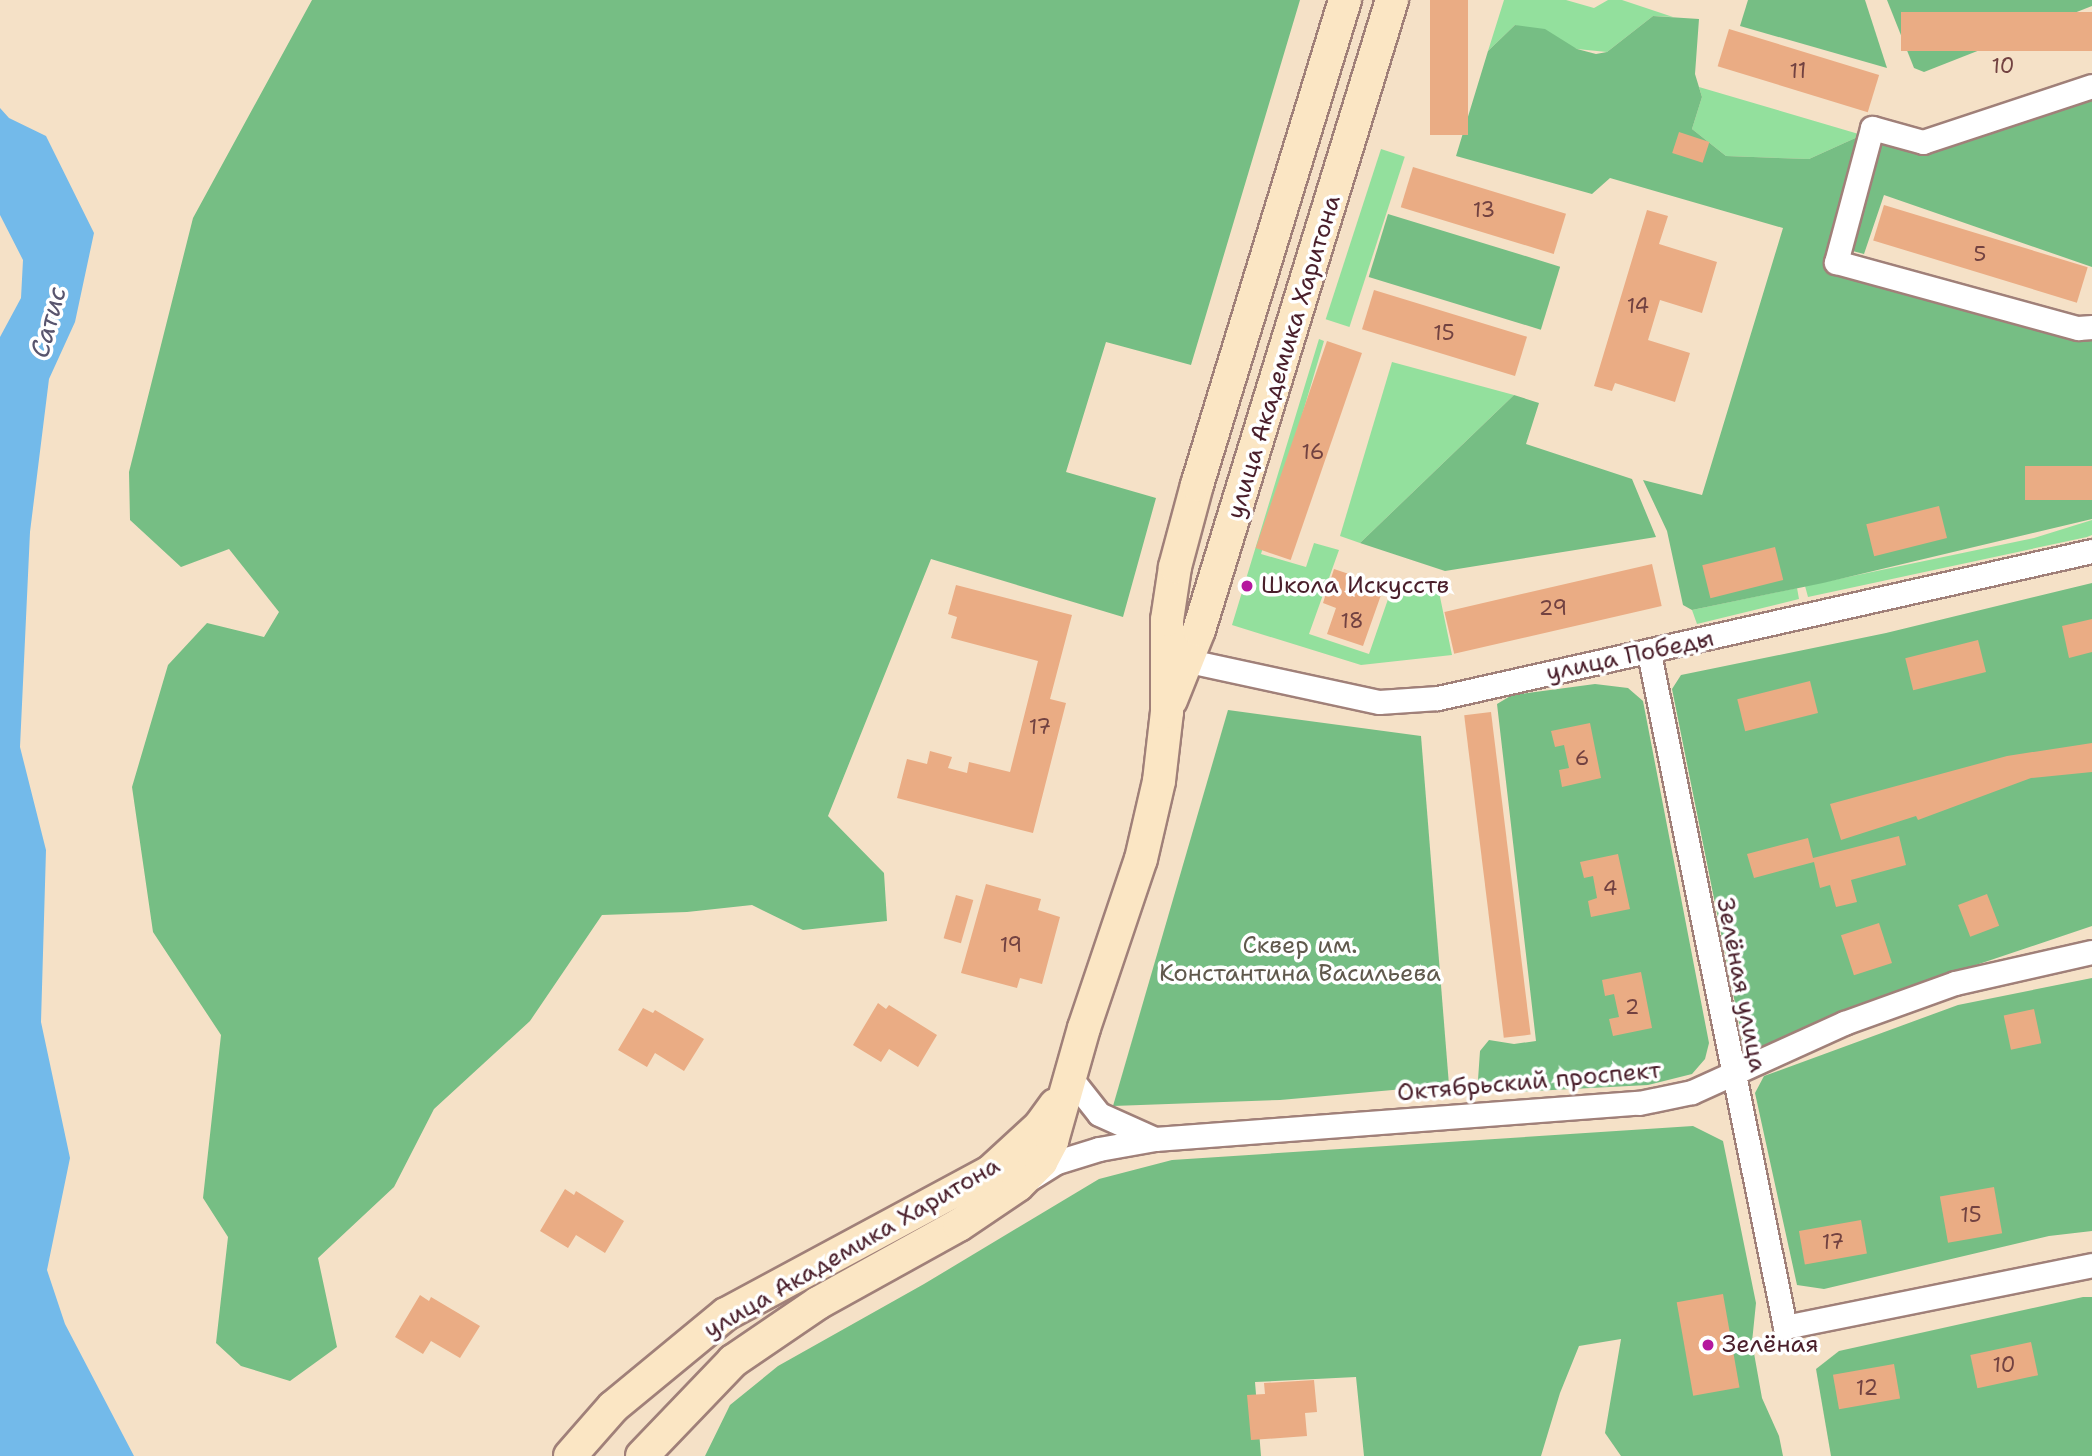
<!DOCTYPE html>
<html>
<head>
<meta charset="utf-8">
<style>
  body { margin:0 }
  #map { position:relative; width:2092px; height:1456px; overflow:hidden; background:#f5e1c7; font-family:"Shantell Sans",sans-serif }
  div>[style] { position:absolute }
  .green>* { inset:0; background:#93e09d; transform-origin:0 0 }
  .forest>* { inset:0; background:#76be84; transform-origin:0 0 }
  .water>* { inset:0; background:#73baea }
  .building>* { inset:0; background:#eaac84; transform-origin:0 0 }
  .roads { filter:drop-shadow(2px 0 #a08079) drop-shadow(-2px 0 #a08079) drop-shadow(0 2px #a08079) drop-shadow(0 -2px #a08079) }
  .street>* { height:23px; margin:-11.5px; padding:0 11.5px; transform-origin:11.5px; border-radius:11.5px; background:#fff }
  .secondary>* { height:32px; margin:-16px; padding:0 16px; transform-origin:16px; border-radius:16px; background:#fbe6c4 }
  .dots>* { width:19px; height:19px; translate:-50% -50%; box-sizing:border-box; border:4px solid #fff; border-radius:50% }
  span { translate:-50% -50%; white-space:nowrap; text-align:center; line-height:1.15; -webkit-text-stroke:7px #fff; paint-order:stroke }
  .number-label { font-size:21px; color:#724241 }
  .number-label span { -webkit-text-stroke-width:0 }
  .street-label { font-size:24px; color:#4a1f2b }
  .poi-label { font-size:24px; color:#4a1f2b }
  .left { translate:0 -50%; text-align:left }
  .park-label { font-size:24px; color:#60594d }
  .water-label { font-size:26px; color:#58556e; font-style:italic }
</style>
</head>
<body>
<div id="map">
  <div class="green">
    <div style="clip-path:polygon(1504px 0,1566px 0,1594px 8px,1608px 0,1622px 0,1673px 17px,1653px 16px,1607px 52px,1577px 49px,1515px 25px,1488px 51px)"></div>
    <div style="clip-path:polygon(1699px 87px,1862px 135px,1809px 159px,1726px 156px,1692px 129px,1702px 97px)"></div>
    <div style="left:1381px;top:149px;width:25px;height:179px;rotate:18deg"></div>
    <div style="clip-path:polygon(1319px 339px,1324px 341px,1261px 554px,1306px 567px,1314px 543px,1339px 550px,1309px 634px,1369px 654px,1395px 579px,1439px 592px,1452px 655px,1361px 665px,1232px 625px)"></div>
    <div style="clip-path:polygon(1392px 362px,1514px 395px,1360px 543px,1340px 536px)"></div>
    <div style="clip-path:polygon(2092px 520px,2092px 535px,2087px 537px,1808px 597px,1805px 586px,2034px 538px)"></div>
    <div style="clip-path:polygon(1797px 588px,1799px 599px,1697px 624px,1692px 610px)"></div>
  </div>
  <div class="forest">
    <div style="clip-path:polygon(312px 0,1300px 0,1191px 365px,1106px 342px,1066px 472px,1156px 498px,1123px 617px,931px 559px,828px 816px,884px 873px,887px 921px,803px 930px,752px 905px,687px 912px,602px 915px,530px 1021px,434px 1109px,394px 1187px,318px 1258px,337px 1347px,290px 1381px,241px 1366px,216px 1343px,228px 1237px,203px 1198px,221px 1035px,153px 932px,132px 787px,168px 665px,207px 623px,264px 637px,279px 612px,229px 549px,181px 567px,130px 520px,129px 472px,193px 218px)"></div>
    <div style="clip-path:polygon(1748px 0,1865px 0,1887px 68px,1740px 26px)"></div>
    <div style="clip-path:polygon(1887px 0,2092px 0,2092px 6px,1924px 72px,1914px 68px)"></div>
    <div style="clip-path:polygon(1653px 16px,1699px 19px,1695px 74px,1702px 97px,1692px 129px,1726px 156px,1809px 159px,1862px 135px,1827px 266px,2092px 337px,2092px 519px,1823px 583px,1692px 610px,1683px 605px,1667px 531px,1643px 480px,1702px 495px,1783px 228px,1610px 178px,1592px 194px,1456px 156px,1488px 51px,1515px 25px,1545px 29px,1577px 49px,1596px 54px,1607px 52px)"></div>
    <div style="clip-path:polygon(2092px 94px,2092px 267px,1884px 195px,1864px 254px,1845px 249px,1879px 137px,1924px 151px)"></div>
    <div style="left:1388px;top:214px;width:180px;height:66px;rotate:17deg"></div>
    <div style="clip-path:polygon(1514px 395px,1539px 403px,1526px 444px,1632px 479px,1656px 537px,1445px 571px,1360px 543px)"></div>
    <div style="clip-path:polygon(2092px 583px,2092px 926px,1848px 1008px,1756px 1053px,1744px 1048px,1672px 689px,1681px 675px,1886px 633px)"></div>
    <div style="clip-path:polygon(1595px 684px,1628px 688px,1643px 701px,1709px 1043px,1705px 1059px,1692px 1074px,1648px 1085px,1477px 1094px,1480px 1051px,1489px 1040px,1514px 1044px,1536px 1041px,1497px 704px,1512px 695px)"></div>
    <div style="clip-path:polygon(1228px 710px,1421px 736px,1449px 1085px,1280px 1100px,1113px 1106px)"></div>
    <div style="clip-path:polygon(2092px 978px,2092px 1231px,2049px 1236px,1824px 1289px,1797px 1285px,1755px 1093px,1764px 1076px,1958px 1005px)"></div>
    <div style="clip-path:polygon(1693px 1126px,1723px 1141px,1756px 1303px,1752px 1342px,1762px 1398px,1779px 1436px,1783px 1456px,1621px 1456px,1605px 1433px,1621px 1339px,1579px 1346px,1560px 1393px,1541px 1456px,1364px 1456px,1356px 1377px,1255px 1382px,1261px 1456px,705px 1456px,730px 1405px,778px 1366px,924px 1284px,1099px 1179px,1172px 1160px)"></div>
    <div style="clip-path:polygon(2083px 1297px,2092px 1297px,2092px 1456px,1831px 1456px,1816px 1369px,1839px 1351px)"></div>
  </div>
  <div class="water">
    <div style="clip-path:polygon(0 108px,9px 118px,46px 136px,94px 233px,75px 322px,49px 379px,30px 532px,20px 747px,46px 850px,41px 1022px,70px 1158px,47px 1270px,65px 1324px,134px 1456px,0 1456px,0 337px,21px 298px,23px 260px,0 215px)"></div>
  </div>
  <div class="building">
    <div style="left:1430px;top:0;width:38px;height:135px"></div>
    <div style="left:2092px;top:12px;width:39px;height:191px;rotate:90deg"></div>
    <div style="left:1729px;top:29px;width:157px;height:39px;rotate:17deg"></div>
    <div style="left:1679px;top:132px;width:32px;height:22px;rotate:18deg"></div>
    <div style="left:1413px;top:167px;width:160px;height:42px;rotate:17deg"></div>
    <div style="left:1884px;top:205px;width:213px;height:37px;rotate:17deg"></div>
    <div style="clip-path:polygon(1647px 210px,1668px 216px,1659px 244px,1717px 262px,1702px 313px,1660px 300px,1648px 340px,1690px 353px,1675px 402px,1615px 383px,1612px 391px,1594px 386px)"></div>
    <div style="left:1374px;top:290px;width:160px;height:41px;rotate:17deg"></div>
    <div style="left:1327px;top:341px;width:37px;height:219px;rotate:19deg"></div>
    <div style="left:2092px;top:466px;width:34px;height:67px;rotate:90deg"></div>
    <div style="left:1939px;top:506px;width:33px;height:75px;rotate:76deg"></div>
    <div style="left:1775px;top:547px;width:34px;height:75px;rotate:76deg"></div>
    <div style="left:1652px;top:564px;width:43px;height:213px;rotate:77deg"></div>
    <div style="clip-path:polygon(1334px 569px,1379px 584px,1376px 593px,1381px 595px,1363px 646px,1327px 634px,1336px 608px,1323px 603px)"></div>
    <div style="clip-path:polygon(956px 585px,1072px 615px,1050px 699px,1066px 703px,1033px 833px,897px 798px,907px 759px,927px 764px,930px 751px,952px 757px,948px 768px,967px 773px,969px 762px,1010px 772px,1038px 661px,951px 638px,957px 617px,948px 614px)"></div>
    <div style="clip-path:polygon(2092px 619px,2092px 652px,2069px 658px,2062px 626px)"></div>
    <div style="left:1978px;top:640px;width:33px;height:75px;rotate:76deg"></div>
    <div style="left:1810px;top:681px;width:33px;height:75px;rotate:76deg"></div>
    <div style="left:1491px;top:712px;width:325px;height:27px;rotate:83deg"></div>
    <div style="clip-path:polygon(1590px 723px,1601px 778px,1562px 787px,1559px 770px,1569px 768px,1564px 745px,1555px 747px,1551px 731px)"></div>
    <div style="clip-path:polygon(2092px 743px,2092px 772px,2031px 778px,1918px 820px,1916px 816px,1841px 840px,1830px 804px,2007px 756px)"></div>
    <div style="clip-path:polygon(1899px 836px,1906px 865px,1851px 880px,1857px 902px,1836px 907px,1830px 885px,1820px 888px,1814px 862px,1754px 878px,1747px 854px,1808px 838px,1813px 858px)"></div>
    <div style="clip-path:polygon(1618px 854px,1630px 909px,1591px 917px,1588px 901px,1597px 898px,1593px 876px,1584px 878px,1580px 862px)"></div>
    <div style="clip-path:polygon(986px 884px,1041px 899px,1038px 910px,1060px 917px,1042px 984px,1020px 978px,1017px 988px,961px 973px)"></div>
    <div style="left:1987px;top:894px;width:34px;height:31px;rotate:69deg"></div>
    <div style="left:956px;top:895px;width:18px;height:45px;rotate:16deg"></div>
    <div style="left:1879px;top:923px;width:42px;height:40px;rotate:72deg"></div>
    <div style="clip-path:polygon(1641px 972px,1652px 1028px,1613px 1036px,1609px 1019px,1619px 1017px,1614px 994px,1605px 996px,1602px 980px)"></div>
    <div style="clip-path:polygon(878px 1003px,886px 1009px,889px 1005px,937px 1035px,918px 1067px,889px 1049px,881px 1062px,853px 1045px)"></div>
    <div style="clip-path:polygon(643px 1008px,653px 1013px,655px 1010px,704px 1039px,684px 1071px,655px 1053px,647px 1067px,618px 1050px)"></div>
    <div style="left:2034px;top:1009px;width:35px;height:31px;rotate:78deg"></div>
    <div style="left:1994px;top:1187px;width:47px;height:55px;rotate:80deg"></div>
    <div style="clip-path:polygon(565px 1189px,574px 1195px,576px 1191px,624px 1221px,605px 1253px,576px 1235px,568px 1248px,540px 1231px)"></div>
    <div style="left:1861px;top:1220px;width:34px;height:63px;rotate:80deg"></div>
    <div style="left:1723px;top:1294px;width:95px;height:47px;rotate:80deg"></div>
    <div style="clip-path:polygon(420px 1295px,429px 1301px,431px 1297px,480px 1326px,460px 1358px,431px 1341px,423px 1354px,395px 1337px)"></div>
    <div style="left:2031px;top:1342px;width:34px;height:62px;rotate:78deg"></div>
    <div style="left:1894px;top:1364px;width:35px;height:62px;rotate:80deg"></div>
    <div style="clip-path:polygon(1314px 1380px,1317px 1412px,1305px 1413px,1307px 1436px,1251px 1440px,1247px 1395px,1265px 1394px,1264px 1383px)"></div>
  </div>
  <div class="roads">
    <div class="street">
      <div style="left:2092px;top:86px;width:178px;rotate:161.7deg"></div>
      <div style="left:1923px;top:142px;width:53px;rotate:-164.6deg"></div>
      <div style="left:1872px;top:128px;width:139px;rotate:105deg"></div>
      <div style="left:1836px;top:262px;width:251px;rotate:15.3deg"></div>
      <div style="left:2078px;top:328px;width:14px;rotate:-4deg"></div>
      <div style="left:1649px;top:653px;width:688px;rotate:78.59deg"></div>
      <div style="left:1785px;top:1327px;width:313px;rotate:-11.4deg"></div>
      <div style="left:1189px;top:661px;width:194px;rotate:12.2deg"></div>
      <div style="left:1379px;top:702px;width:59px;rotate:-3.9deg"></div>
      <div style="left:1438px;top:698px;width:670px;rotate:-12.67deg"></div>
      <div style="left:1069px;top:1076px;width:48px;rotate:51.7deg"></div>
      <div style="left:1099px;top:1114px;width:61px;rotate:24.1deg"></div>
      <div style="left:1031px;top:1178px;width:31px;rotate:-32deg"></div>
      <div style="left:1057px;top:1162px;width:44px;rotate:-17.2deg"></div>
      <div style="left:1099px;top:1149px;width:57px;rotate:-10.1deg"></div>
      <div style="left:1155px;top:1139px;width:485px;rotate:-4.3deg"></div>
      <div style="left:1639px;top:1103px;width:54px;rotate:-11.7deg"></div>
      <div style="left:1692px;top:1092px;width:167px;rotate:-24.4deg"></div>
      <div style="left:1844px;top:1023px;width:118px;rotate:-19.8deg"></div>
      <div style="left:1955px;top:983px;width:140px;rotate:-12.8deg"></div>
    </div>
    <div class="secondary">
      <div style="left:1171px;top:700px;width:75px;rotate:-68.2deg"></div>
      <div style="left:1199px;top:630px;width:659px;rotate:-72.97deg"></div>
      <div style="left:570px;top:1456px;width:65px;rotate:-48.7deg"></div>
      <div style="left:613px;top:1407px;width:146px;rotate:-39.5deg"></div>
      <div style="left:726px;top:1314px;width:300px;rotate:-28.3deg"></div>
      <div style="left:990px;top:1172px;width:68px;rotate:-42.6deg"></div>
      <div style="left:1040px;top:1126px;width:26px;rotate:-54deg"></div>
      <div style="left:642px;top:1456px;width:132px;rotate:-46.2deg"></div>
      <div style="left:733px;top:1361px;width:103px;rotate:-34.3deg"></div>
      <div style="left:818px;top:1303px;width:161px;rotate:-29deg"></div>
      <div style="left:959px;top:1225px;width:71px;rotate:-34.1deg"></div>
      <div style="left:1018px;top:1185px;width:33px;rotate:-45deg"></div>
      <div style="left:1041px;top:1162px;width:24px;rotate:-62deg"></div>
      <div style="left:1052px;top:1141px;width:117px;rotate:-74.2deg"></div>
      <div style="left:1084px;top:1028px;width:178px;rotate:-71.4deg"></div>
      <div style="left:1141px;top:859px;width:80px;rotate:-77deg"></div>
      <div style="left:1159px;top:781px;width:69px;rotate:-83.4deg"></div>
      <div style="left:1167px;top:712px;width:92px;rotate:-90deg"></div>
      <div style="left:1167px;top:620px;width:54px;rotate:-81.4deg"></div>
      <div style="left:1175px;top:567px;width:85px;rotate:-75deg"></div>
      <div style="left:1197px;top:485px;width:507px;rotate:-73.03deg"></div>
    </div>
  </div>
  <div class="dots">
    <div style="left:1247px;top:586px;background:#b5179e"></div>
    <div style="left:1708px;top:1345px;background:#b5179e"></div>
  </div>
  <div class="number-label">
    <span style="left:2003px;top:66px">10</span>
    <span style="left:1798px;top:71px">11</span>
    <span style="left:1484px;top:210px">13</span>
    <span style="left:1980px;top:254px">5</span>
    <span style="left:1638px;top:306px">14</span>
    <span style="left:1444px;top:333px">15</span>
    <span style="left:1313px;top:452px">16</span>
    <span style="left:1553px;top:608px">29</span>
    <span style="left:1352px;top:621px">18</span>
    <span style="left:1040px;top:727px">17</span>
    <span style="left:1582px;top:758px">6</span>
    <span style="left:1610px;top:888px">4</span>
    <span style="left:1011px;top:945px">19</span>
    <span style="left:1632px;top:1007px">2</span>
    <span style="left:1971px;top:1215px">15</span>
    <span style="left:1833px;top:1242px">17</span>
    <span style="left:2004px;top:1365px">10</span>
    <span style="left:1867px;top:1388px">12</span>
  </div>
  <div class="street-label">
    <span style="left:1284px;top:357px;rotate:-73deg">улица Академика Харитона</span>
    <span style="left:1630px;top:656px;rotate:-12deg">улица Победы</span>
    <span style="left:1741px;top:985px;rotate:79deg">Зелёная улица</span>
    <span style="left:1529px;top:1082px;rotate:-5deg">Октябрьский проспект</span>
    <span style="left:852px;top:1248px;rotate:-30deg">улица Академика Харитона</span>
  </div>
  <div class="poi-label">
    <span class="left" style="left:1261px;top:586px">Школа Искусств</span>
    <span class="left" style="left:1722px;top:1345px">Зелёная</span>
  </div>
  <div class="park-label">
    <span style="left:1300px;top:960px">Сквер им.<br>Константина Васильева</span>
  </div>
  <div class="water-label">
    <span style="left:48px;top:322px;rotate:-75deg">Сатис</span>
  </div>
</div>
</body>
</html>
